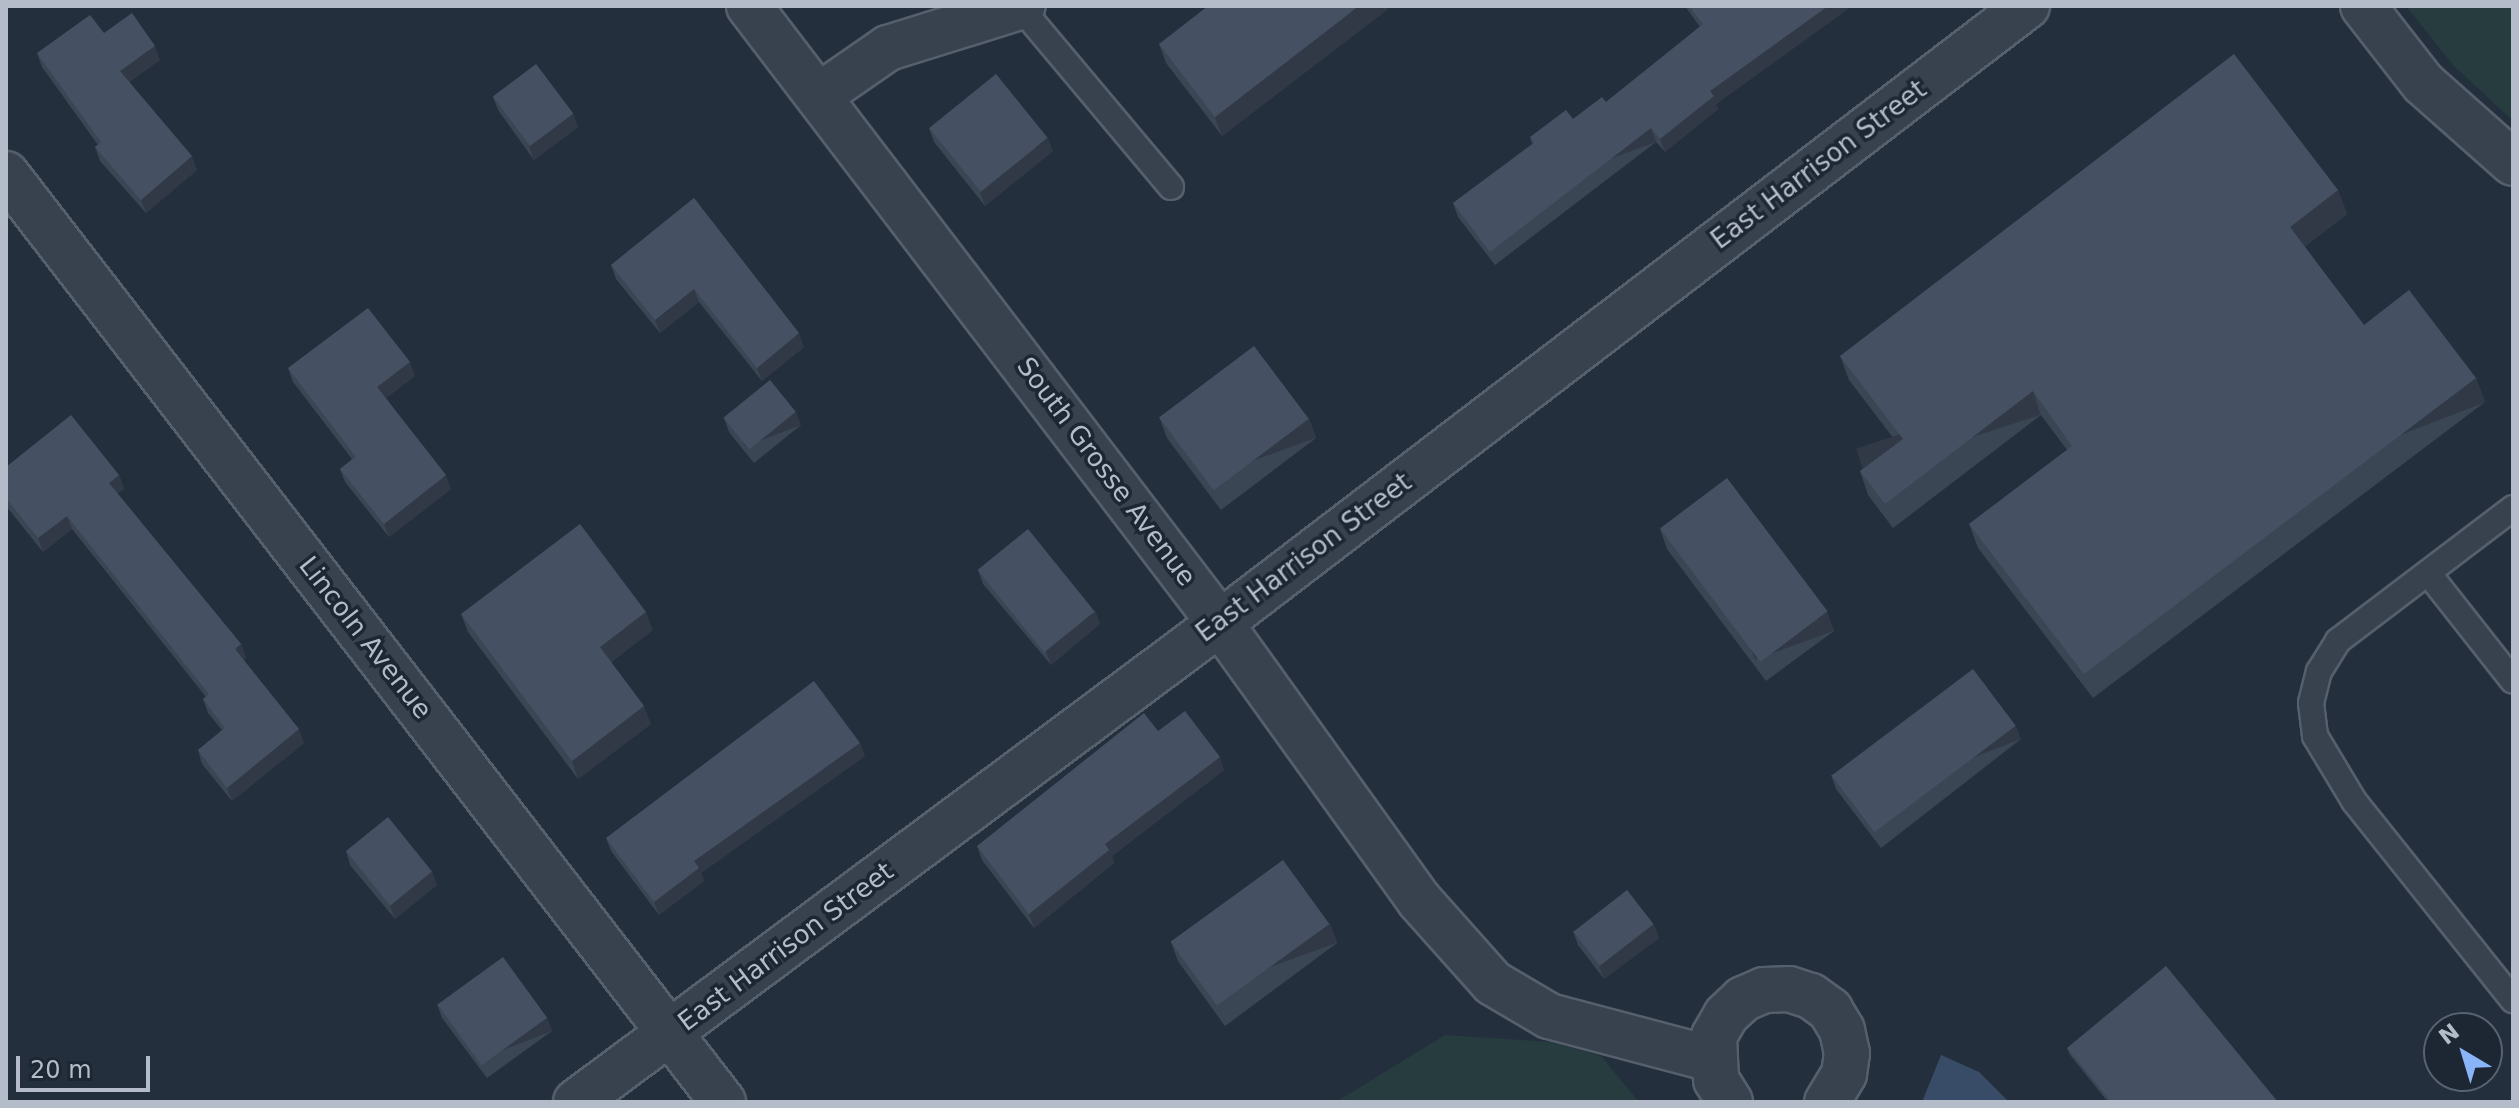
<!DOCTYPE html>
<html>
<head>
<meta charset="utf-8">
<style>
  body { margin:0 }
  #map { position:relative; width:2519px; height:1108px; overflow:hidden; background:#242f3e; font-family:"DejaVu Sans",sans-serif }
  div>[style] { position:absolute }
  .green>* { inset:0; background:#263c3f }
  .water>* { inset:0; background:#394c67 }
  .roads { filter:drop-shadow(2px 0 #565f6c) drop-shadow(-2px 0 #565f6c) drop-shadow(0 2px #565f6c) drop-shadow(0 -2px #565f6c) }
  .service>* { height:24px; margin:-12px; padding:0 12px; transform-origin:12px; border-radius:12px; background:#38414e }
  .minor>* { height:44px; margin:-22px; padding:0 22px; transform-origin:22px; border-radius:22px; background:#38414e }
  .wall>* { inset:0; background:#3b4654 }
  .shaded-wall>* { inset:0; background:#303945; transform-origin:0 0 }
  .building>* { inset:0; background:#455162; transform-origin:0 0 }
  span { translate:-50% -50%; white-space:nowrap; text-align:center; line-height:1.15; -webkit-text-stroke:7px #1d2633; paint-order:stroke }
  .street-label { font-size:26px; color:#b4bcc9 }
  .frame { position:absolute; inset:0; border:8px solid #b4bcc9; pointer-events:none }
  .north { position:absolute; left:2423px; top:1012px; width:80px; height:80px; box-sizing:border-box; background:#1d2633; border:2px solid #59626f; border-radius:50%; rotate:322deg; font-size:22px; font-weight:700; line-height:32px; text-align:center; color:#b4bcc9 }
  .north::after { content:''; display:block; margin:auto; width:28px; height:36px; background:#8ab4f8; clip-path:polygon(50% 0,100% 100%,50% 72%,0 100%) }
  .scale { position:absolute; left:16px; top:1056px; width:134px; height:36px; box-sizing:border-box; border:4px solid #b4bcc9; border-top:0; padding-left:10px; font-size:24px; line-height:28px; white-space:nowrap; color:#b4bcc9; -webkit-text-stroke:6px #1d2633; paint-order:stroke }
</style>
</head>
<body>
<div id="map">
  <div class="green">
    <div style="clip-path:polygon(2406px 6px,2513px 6px,2513px 121px,2453px 65px)"></div>
    <div style="clip-path:polygon(1445px 1035px,1551px 1042px,1601px 1056px,1639px 1102px,1336px 1102px)"></div>
  </div>
  <div class="water">
    <div style="clip-path:polygon(1941px 1055px,1979px 1072px,2009px 1102px,1922px 1102px)"></div>
  </div>
  <div class="roads">
    <div class="service">
      <div style="left:1020px;top:7px;width:235px;rotate:50deg"></div>
      <div style="left:2513px;top:508px;width:220px;rotate:142.8deg"></div>
      <div style="left:2338px;top:641px;width:36px;rotate:122deg"></div>
      <div style="left:2319px;top:671px;width:33px;rotate:104deg"></div>
      <div style="left:2311px;top:703px;width:33px;rotate:83deg"></div>
      <div style="left:2315px;top:736px;width:76px;rotate:59deg"></div>
      <div style="left:2354px;top:801px;width:255px;rotate:51.4deg"></div>
      <div style="left:2428px;top:573px;width:137px;rotate:51.8deg"></div>
    </div>
    <div class="minor">
      <div style="left:749px;top:6px;width:776px;rotate:52.64deg"></div>
      <div style="left:1220px;top:623px;width:341px;rotate:54.3deg"></div>
      <div style="left:1419px;top:900px;width:111px;rotate:48.3deg"></div>
      <div style="left:1493px;top:983px;width:65px;rotate:30.5deg"></div>
      <div style="left:1549px;top:1016px;width:169px;rotate:14.8deg"></div>
      <div style="left:2363px;top:6px;width:98px;rotate:52.1deg"></div>
      <div style="left:2423px;top:83px;width:120px;rotate:41.6deg"></div>
      <div style="left:820px;top:95px;width:83px;rotate:-34.7deg"></div>
      <div style="left:888px;top:48px;width:141px;rotate:-17.3deg"></div>
      <div style="left:6px;top:174px;width:1173px;rotate:52.31deg"></div>
      <div style="left:576px;top:1102px;width:803px;rotate:-36.64deg"></div>
      <div style="left:1220px;top:623px;width:1016px;rotate:-37.4deg"></div>
      <div style="left:1730px;top:1102px;width:26px;rotate:-122deg"></div>
      <div style="left:1716px;top:1080px;width:44px;rotate:-92.6deg"></div>
      <div style="left:1714px;top:1036px;width:24px;rotate:-60deg"></div>
      <div style="left:1726px;top:1015px;width:23px;rotate:-43deg"></div>
      <div style="left:1743px;top:999px;width:23px;rotate:-23deg"></div>
      <div style="left:1764px;top:990px;width:25px;rotate:-2deg"></div>
      <div style="left:1789px;top:989px;width:23px;rotate:18deg"></div>
      <div style="left:1811px;top:996px;width:24px;rotate:36deg"></div>
      <div style="left:1830px;top:1010px;width:23px;rotate:59deg"></div>
      <div style="left:1842px;top:1030px;width:24px;rotate:78deg"></div>
      <div style="left:1847px;top:1053px;width:21px;rotate:98deg"></div>
      <div style="left:1844px;top:1074px;width:33px;rotate:121deg"></div>
    </div>
  </div>
  <div class="wall">
    <div style="clip-path:polygon(1685px 6px,1852px 6px,1716px 104px,1718px 109px,1665px 152px,1656px 142px,1495px 265px,1458px 217px,1453px 203px,1532px 144px,1530px 137px,1573px 119px,1606px 102px,1700px 27px)"></div>
    <div style="clip-path:polygon(1388px 9px,1222px 136px,1166px 63px,1159px 44px)"></div>
    <div style="clip-path:polygon(37px 53px,160px 60px,129px 82px,197px 170px,146px 213px,100px 161px,95px 147px,98px 145px,42px 67px)"></div>
    <div style="clip-path:polygon(493px 97px,573px 114px,578px 127px,534px 160px,498px 110px)"></div>
    <div style="clip-path:polygon(929px 128px,1053px 151px,985px 206px,934px 142px)"></div>
    <div style="clip-path:polygon(2338px 190px,2347px 214px,2304px 247px,2364px 325px,2476px 378px,2485px 402px,2093px 698px,1978px 548px,1969px 524px,2067px 450px,2041px 415px,1893px 528px,1868px 495px,1860px 471px,1897px 443px,1849px 380px,1840px 356px)"></div>
    <div style="clip-path:polygon(694px 198px,804px 347px,762px 381px,699px 302px,660px 333px,616px 279px,611px 265px)"></div>
    <div style="clip-path:polygon(288px 368px,415px 376px,386px 398px,451px 489px,389px 537px,345px 482px,340px 469px,352px 459px,293px 382px)"></div>
    <div style="clip-path:polygon(724px 418px,801px 425px,754px 463px,729px 432px)"></div>
    <div style="clip-path:polygon(1160px 419px,1309px 419px,1316px 438px,1221px 510px,1167px 438px)"></div>
    <div style="clip-path:polygon(6px 467px,119px 475px,124px 489px,117px 493px,241px 644px,246px 658px,243px 660px,304px 743px,232px 801px,202px 764px,198px 750px,222px 730px,208px 713px,203px 699px,206px 697px,72px 529px,43px 552px,6px 506px)"></div>
    <div style="clip-path:polygon(1660px 529px,1827px 612px,1834px 631px,1766px 681px,1667px 549px)"></div>
    <div style="clip-path:polygon(978px 570px,1095px 611px,1100px 624px,1051px 665px,983px 584px)"></div>
    <div style="clip-path:polygon(461px 614px,653px 630px,611px 662px,651px 724px,578px 779px,468px 632px)"></div>
    <div style="clip-path:polygon(1158px 731px,1224px 770px,1112px 856px,1114px 863px,1034px 928px,982px 860px,977px 846px)"></div>
    <div style="clip-path:polygon(2021px 739px,1881px 848px,1836px 789px,1831px 775px)"></div>
    <div style="clip-path:polygon(865px 756px,701px 873px,704px 881px,659px 915px,611px 851px,606px 838px)"></div>
    <div style="clip-path:polygon(346px 851px,437px 885px,395px 919px,350px 865px)"></div>
    <div style="clip-path:polygon(1330px 924px,1337px 943px,1225px 1026px,1178px 961px,1171px 942px)"></div>
    <div style="clip-path:polygon(1654px 924px,1659px 938px,1604px 979px,1578px 945px,1573px 931px)"></div>
    <div style="clip-path:polygon(437px 1004px,547px 1018px,552px 1031px,487px 1078px,442px 1018px)"></div>
    <div style="clip-path:polygon(2067px 1048px,2278px 1102px,2108px 1102px,2070px 1055px)"></div>
  </div>
  <div class="shaded-wall">
    <div style="clip-path:polygon(1359px 6px,1387px 6px,1388px 9px,1222px 136px,1215px 117px)"></div>
    <div style="clip-path:polygon(1828px 6px,1852px 6px,1716px 104px,1718px 109px,1665px 152px,1660px 139px,1710px 91px)"></div>
    <div style="clip-path:polygon(155px 46px,160px 60px,124px 85px,120px 71px)"></div>
    <div style="clip-path:polygon(573px 114px,578px 127px,534px 160px,529px 146px)"></div>
    <div style="left:1651px;top:128px;width:15px;height:203px;rotate:70deg"></div>
    <div style="clip-path:polygon(1048px 138px,1053px 151px,985px 206px,980px 192px)"></div>
    <div style="clip-path:polygon(192px 156px,197px 170px,146px 213px,141px 200px)"></div>
    <div style="clip-path:polygon(2338px 190px,2347px 214px,2298px 251px,2290px 227px)"></div>
    <div style="clip-path:polygon(694px 289px,699px 302px,660px 333px,655px 320px)"></div>
    <div style="clip-path:polygon(799px 333px,804px 347px,762px 381px,757px 368px)"></div>
    <div style="clip-path:polygon(410px 362px,415px 376px,382px 401px,377px 387px)"></div>
    <div style="left:2476px;top:378px;width:26px;height:491px;rotate:69deg"></div>
    <div style="left:2033px;top:391px;width:25px;height:186px;rotate:72deg"></div>
    <div style="left:796px;top:412px;width:14px;height:60px;rotate:69deg"></div>
    <div style="left:1309px;top:419px;width:20px;height:119px;rotate:70deg"></div>
    <div style="clip-path:polygon(119px 475px,124px 489px,114px 496px,109px 483px)"></div>
    <div style="clip-path:polygon(446px 475px,451px 489px,389px 537px,384px 524px)"></div>
    <div style="clip-path:polygon(67px 516px,72px 529px,43px 552px,38px 538px)"></div>
    <div style="clip-path:polygon(1095px 611px,1100px 624px,1051px 665px,1046px 651px)"></div>
    <div style="clip-path:polygon(646px 612px,653px 630px,606px 665px,600px 647px)"></div>
    <div style="left:1827px;top:612px;width:20px;height:84px;rotate:70deg"></div>
    <div style="clip-path:polygon(241px 644px,246px 658px,240px 663px,235px 649px)"></div>
    <div style="clip-path:polygon(644px 706px,651px 724px,578px 779px,572px 761px)"></div>
    <div style="left:2016px;top:726px;width:14px;height:177px;rotate:69deg"></div>
    <div style="clip-path:polygon(299px 729px,304px 743px,232px 801px,227px 788px)"></div>
    <div style="clip-path:polygon(860px 743px,865px 756px,701px 873px,704px 881px,659px 915px,654px 902px,694px 861px)"></div>
    <div style="clip-path:polygon(1220px 757px,1224px 770px,1112px 856px,1114px 863px,1034px 928px,1029px 914px,1105px 844px)"></div>
    <div style="clip-path:polygon(432px 871px,437px 885px,395px 919px,390px 906px)"></div>
    <div style="left:1330px;top:924px;width:20px;height:139px;rotate:70deg"></div>
    <div style="clip-path:polygon(1654px 924px,1659px 938px,1604px 979px,1599px 966px)"></div>
    <div style="left:547px;top:1018px;width:14px;height:80px;rotate:69deg"></div>
  </div>
  <div class="building">
    <div style="clip-path:polygon(1208px 6px,1359px 6px,1215px 117px,1159px 44px)"></div>
    <div style="clip-path:polygon(1689px 6px,1828px 6px,1710px 91px,1714px 96px,1660px 139px,1651px 128px,1490px 252px,1453px 203px,1534px 143px,1530px 137px,1566px 110px,1573px 119px,1602px 97px,1606px 102px,1703px 24px)"></div>
    <div style="clip-path:polygon(132px 13px,155px 46px,120px 71px,192px 156px,141px 200px,95px 147px,101px 142px,37px 53px,90px 15px,104px 33px)"></div>
    <div style="clip-path:polygon(2234px 54px,2338px 190px,2290px 227px,2364px 325px,2409px 290px,2476px 378px,2084px 674px,1969px 524px,2072px 446px,2033px 391px,1885px 504px,1860px 471px,1903px 439px,1840px 356px)"></div>
    <div style="left:536px;top:64px;width:62px;height:54px;rotate:53deg"></div>
    <div style="left:996px;top:74px;width:82px;height:86px;rotate:51deg"></div>
    <div style="clip-path:polygon(694px 198px,799px 333px,757px 368px,694px 289px,655px 320px,611px 265px)"></div>
    <div style="clip-path:polygon(368px 308px,410px 362px,377px 387px,446px 475px,384px 524px,340px 469px,356px 457px,288px 368px)"></div>
    <div style="left:1254px;top:346px;width:91px;height:119px;rotate:53deg"></div>
    <div style="left:770px;top:380px;width:41px;height:60px;rotate:51deg"></div>
    <div style="clip-path:polygon(71px 415px,119px 475px,109px 483px,241px 644px,235px 649px,299px 729px,227px 788px,198px 750px,225px 728px,203px 699px,209px 694px,67px 516px,38px 538px,6px 498px,6px 467px)"></div>
    <div style="left:1727px;top:478px;width:167px;height:84px;rotate:53deg"></div>
    <div style="clip-path:polygon(580px 524px,646px 612px,600px 647px,644px 706px,572px 761px,461px 614px)"></div>
    <div style="left:1028px;top:529px;width:106px;height:65px;rotate:51deg"></div>
    <div style="left:1973px;top:669px;width:71px;height:177px;rotate:53deg"></div>
    <div style="clip-path:polygon(814px 681px,860px 743px,694px 861px,699px 868px,654px 902px,606px 838px)"></div>
    <div style="clip-path:polygon(1185px 711px,1220px 757px,1105px 844px,1109px 850px,1029px 914px,977px 846px,1144px 713px,1158px 731px)"></div>
    <div style="left:388px;top:817px;width:70px;height:54px;rotate:51deg"></div>
    <div style="left:1283px;top:860px;width:79px;height:139px;rotate:54deg"></div>
    <div style="left:1627px;top:890px;width:43px;height:68px;rotate:52deg"></div>
    <div style="left:503px;top:957px;width:75px;height:81px;rotate:54deg"></div>
    <div style="clip-path:polygon(2166px 966px,2278px 1102px,2111px 1102px,2067px 1048px)"></div>
  </div>
  <div class="street-label">
    <span style="left:1819px;top:165px;rotate:-37deg">East Harrison Street</span>
    <span style="left:1106px;top:472px;rotate:53deg">South Grosse Avenue</span>
    <span style="left:1304px;top:558px;rotate:-37deg">East Harrison Street</span>
    <span style="left:365px;top:638px;rotate:52deg">Lincoln Avenue</span>
    <span style="left:786px;top:947px;rotate:-37deg">East Harrison Street</span>
  </div>
  <div class="frame"></div>
  <div class="north">N</div>
  <div class="scale">20 m</div>
</div>
</body>
</html>
